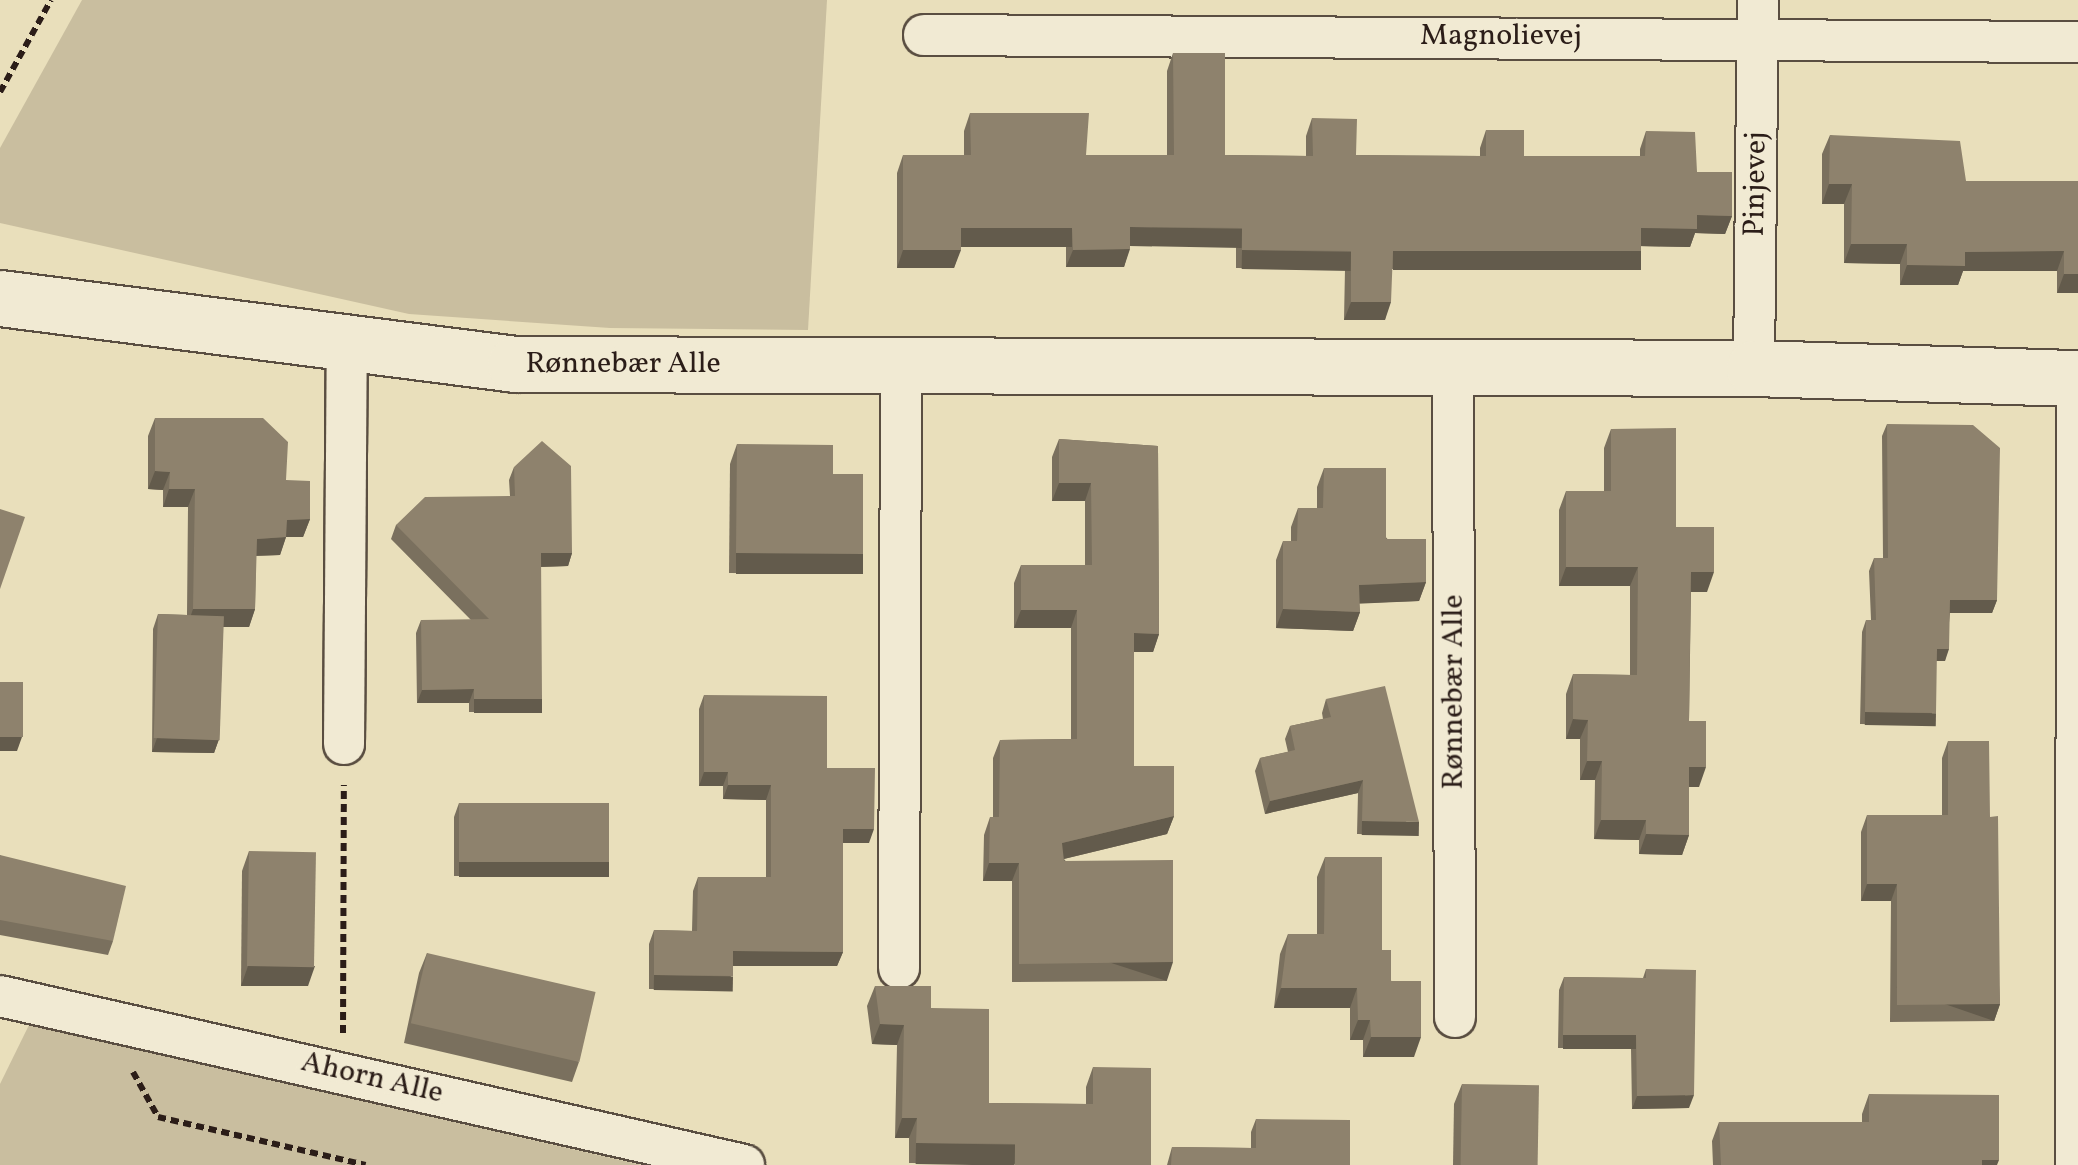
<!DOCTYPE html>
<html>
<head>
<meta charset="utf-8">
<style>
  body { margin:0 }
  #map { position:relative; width:2078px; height:1165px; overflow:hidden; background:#e9dfbb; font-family:Vollkorn,serif }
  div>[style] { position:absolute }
  .green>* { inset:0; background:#c9be9f }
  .path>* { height:6px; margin-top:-3px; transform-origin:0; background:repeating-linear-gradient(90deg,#2b1d18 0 8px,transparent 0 13px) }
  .roads { filter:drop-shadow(2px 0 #5a4e41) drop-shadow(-2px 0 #5a4e41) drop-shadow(0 2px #5a4e41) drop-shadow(0 -2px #5a4e41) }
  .minor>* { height:40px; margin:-20px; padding:0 20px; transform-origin:20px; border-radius:20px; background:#f1ead3 }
  .secondary>* { height:55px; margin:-27.5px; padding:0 27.5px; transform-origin:27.5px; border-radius:27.5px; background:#f1ead3 }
  .wall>* { inset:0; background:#7a705e }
  .shaded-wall>* { inset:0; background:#635b4c; transform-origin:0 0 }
  .building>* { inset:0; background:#8e826d; transform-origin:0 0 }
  span { translate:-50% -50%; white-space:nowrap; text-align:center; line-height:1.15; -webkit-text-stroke:8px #f1ead3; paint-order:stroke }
  .street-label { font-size:30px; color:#2b1d18 }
</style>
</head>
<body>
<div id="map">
  <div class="green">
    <div style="clip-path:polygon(82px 0,827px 0,808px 330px,610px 328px,409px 314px,0 223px,0 148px)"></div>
    <div style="clip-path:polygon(29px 1025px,642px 1165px,0 1165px,0 1084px)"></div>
  </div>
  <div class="path">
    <div style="left:0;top:92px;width:105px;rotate:-61deg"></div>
    <div style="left:343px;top:1033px;width:248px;rotate:-89.8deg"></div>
    <div style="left:133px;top:1072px;width:51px;rotate:60.9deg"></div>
    <div style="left:158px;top:1117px;width:213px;rotate:13deg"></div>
  </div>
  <div class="roads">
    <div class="minor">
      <div style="left:924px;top:35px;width:1154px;rotate:0.35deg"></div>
      <div style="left:1453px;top:367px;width:650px;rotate:89.82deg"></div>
      <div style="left:1754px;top:368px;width:368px;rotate:-89.4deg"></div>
      <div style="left:344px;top:744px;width:399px;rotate:-89.6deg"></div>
      <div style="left:899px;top:968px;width:603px;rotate:-89.81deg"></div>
      <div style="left:0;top:996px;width:763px;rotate:12.8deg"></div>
      <div style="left:2076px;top:1165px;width:787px;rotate:-89.93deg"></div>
    </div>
    <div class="secondary">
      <div style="left:0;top:298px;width:519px;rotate:7.3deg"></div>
      <div style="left:515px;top:364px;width:1239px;rotate:0.18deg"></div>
      <div style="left:1754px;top:368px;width:324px;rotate:1.8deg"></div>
    </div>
  </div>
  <div class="wall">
    <div style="clip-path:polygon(1173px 53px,1225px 155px,1306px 156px,1306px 136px,1312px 118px,1356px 155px,1480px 156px,1480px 148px,1486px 130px,1524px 156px,1640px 156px,1640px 149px,1646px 131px,1697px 172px,1732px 216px,1725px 234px,1695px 233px,1690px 247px,1641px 246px,1641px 251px,1635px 269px,1392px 269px,1385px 320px,1344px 320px,1345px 269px,1236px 268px,1236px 246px,1130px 245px,1124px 267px,1066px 267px,1066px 246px,961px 246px,954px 268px,897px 268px,897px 173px,903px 155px,964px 155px,964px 131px,970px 113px,1086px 155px,1167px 155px,1167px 71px)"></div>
    <div style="clip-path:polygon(1830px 135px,1966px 181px,2078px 181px,2078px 293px,2057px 293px,2057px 271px,1963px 271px,1958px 285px,1900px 285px,1900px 264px,1844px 263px,1844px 204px,1822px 204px,1822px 154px)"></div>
    <div style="clip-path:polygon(155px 418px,286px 480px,310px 519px,303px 537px,286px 537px,280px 555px,256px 556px,255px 609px,249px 627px,223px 627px,219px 739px,214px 753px,152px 752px,153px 629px,158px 614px,187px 615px,188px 507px,163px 507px,163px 490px,148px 489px,148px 436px)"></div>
    <div style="clip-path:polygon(1887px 424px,1997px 600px,1992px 613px,1950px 613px,1945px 661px,1936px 661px,1931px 725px,1860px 724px,1862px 632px,1866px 620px,1871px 620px,1869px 571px,1874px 558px,1883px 558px,1882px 436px)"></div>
    <div style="clip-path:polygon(1611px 429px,1676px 527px,1707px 592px,1691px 592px,1689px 721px,1699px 787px,1689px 787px,1689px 835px,1682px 855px,1639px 854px,1639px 840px,1594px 839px,1595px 780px,1580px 780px,1580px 739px,1566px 739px,1566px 694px,1573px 674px,1630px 675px,1630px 586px,1559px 586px,1559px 510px,1566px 491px,1604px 491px,1604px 448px)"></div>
    <div style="clip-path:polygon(1059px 439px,1158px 446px,1159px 634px,1153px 652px,1134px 652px,1134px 766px,1174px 816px,1167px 834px,1064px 859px,1167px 981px,1012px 982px,1012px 881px,983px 881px,984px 835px,990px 817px,993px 817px,993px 758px,1000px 740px,1071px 739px,1071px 628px,1014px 628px,1014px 583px,1021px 565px,1085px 565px,1085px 501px,1052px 501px,1052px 457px)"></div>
    <div style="clip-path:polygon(737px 444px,833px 474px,855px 574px,729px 573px,730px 464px)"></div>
    <div style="clip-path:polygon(514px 467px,572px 553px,568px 566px,541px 567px,538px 712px,469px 712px,469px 703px,417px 703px,416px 633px,421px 620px,471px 620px,391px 539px,396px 525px,510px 496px,509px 480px)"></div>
    <div style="clip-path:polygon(1324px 468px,1426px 582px,1419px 601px,1359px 603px,1360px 612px,1353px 631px,1276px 628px,1276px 560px,1283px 541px,1291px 541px,1291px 527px,1298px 508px,1317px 508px,1317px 487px)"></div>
    <div style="clip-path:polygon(704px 695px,827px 768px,869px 843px,843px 843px,843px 952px,837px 966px,733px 966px,728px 990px,649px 989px,649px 944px,654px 930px,692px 931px,693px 891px,698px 877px,766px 877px,766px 800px,723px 799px,723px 786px,699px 786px,699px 709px)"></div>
    <div style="clip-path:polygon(1326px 699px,1415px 835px,1357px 834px,1358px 793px,1265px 814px,1255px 771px,1260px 758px,1288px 752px,1285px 739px,1290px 726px,1323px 719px,1322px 713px)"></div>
    <div style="clip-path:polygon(1948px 741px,1990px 817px,2000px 1004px,1994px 1021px,1890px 1022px,1891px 901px,1861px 901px,1861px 832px,1867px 815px,1942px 815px,1942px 758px)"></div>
    <div style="clip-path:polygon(459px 803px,604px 876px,454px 876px,454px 817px)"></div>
    <div style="clip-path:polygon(249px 851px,308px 986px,241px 986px,242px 871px)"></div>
    <div style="clip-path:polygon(0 855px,113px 941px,108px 955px,0 935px)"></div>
    <div style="clip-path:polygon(1325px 857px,1382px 950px,1414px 1057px,1363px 1057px,1363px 1040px,1350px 1040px,1350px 1008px,1274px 1008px,1280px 954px,1288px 934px,1317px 934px,1317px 877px)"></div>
    <div style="clip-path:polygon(427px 953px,579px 1062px,572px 1082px,404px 1043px,419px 973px)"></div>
    <div style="clip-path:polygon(1646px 969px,1689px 1108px,1632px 1109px,1631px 1048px,1558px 1048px,1559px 990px,1564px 977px,1643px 978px)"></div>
    <div style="clip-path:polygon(875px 986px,931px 1008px,989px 1103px,1086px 1104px,1086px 1087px,1093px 1067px,1151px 1165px,909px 1163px,909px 1138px,895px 1138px,897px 1045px,872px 1044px,867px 1006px)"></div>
    <div style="clip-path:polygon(1462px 1084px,1537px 1165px,1453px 1165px,1454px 1104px)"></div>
    <div style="clip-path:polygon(1869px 1094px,1997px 1165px,1713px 1165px,1712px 1141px,1719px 1122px,1862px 1122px,1862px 1114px)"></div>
    <div style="clip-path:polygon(1256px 1119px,1350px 1165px,1167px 1165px,1172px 1147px,1251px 1148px,1251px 1132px)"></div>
  </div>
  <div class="shaded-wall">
    <div style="clip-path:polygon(1829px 184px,1852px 184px,1844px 204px,1822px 204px)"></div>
    <div style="clip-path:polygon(1697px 215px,1732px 216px,1725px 234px,1695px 233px,1690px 247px,1635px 246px,1641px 228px)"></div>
    <div style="left:1130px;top:227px;width:112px;height:19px;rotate:1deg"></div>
    <div style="left:961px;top:228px;width:111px;height:19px"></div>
    <div style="clip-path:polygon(1851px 244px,1907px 244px,1900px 264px,1844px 263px)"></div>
    <div style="clip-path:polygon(1130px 249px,1124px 267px,1066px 267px,1073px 250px)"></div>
    <div style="clip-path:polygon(903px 250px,961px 250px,954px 268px,897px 268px)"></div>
    <div style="left:1242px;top:250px;width:109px;height:19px;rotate:1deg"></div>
    <div style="left:1393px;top:251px;width:248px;height:19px"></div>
    <div style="clip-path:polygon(2064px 251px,2057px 271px,1963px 271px,1958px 285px,1900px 285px,1907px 265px,1965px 252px)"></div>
    <div style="clip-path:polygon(2064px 274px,2078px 274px,2078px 293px,2057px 293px)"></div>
    <div style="clip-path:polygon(1351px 302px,1391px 302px,1385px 320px,1344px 320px)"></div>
    <div style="clip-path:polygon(155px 471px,170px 472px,163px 490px,148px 489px)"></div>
    <div style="clip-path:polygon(1059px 483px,1091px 483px,1085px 501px,1052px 501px)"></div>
    <div style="clip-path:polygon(169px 489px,195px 489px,188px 507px,163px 507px)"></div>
    <div style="clip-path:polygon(310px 519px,303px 537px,280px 537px,287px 520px)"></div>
    <div style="clip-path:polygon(286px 537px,280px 555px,250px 556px,257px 539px)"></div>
    <div style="clip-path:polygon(541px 553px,572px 553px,568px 566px,536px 567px)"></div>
    <div style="left:736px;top:553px;width:127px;height:21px"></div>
    <div style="clip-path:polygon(1566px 567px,1638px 567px,1630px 586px,1559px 586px)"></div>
    <div style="clip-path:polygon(1691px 572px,1714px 572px,1707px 592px,1684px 592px)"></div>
    <div style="clip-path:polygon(1426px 582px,1419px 601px,1352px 604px,1359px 585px)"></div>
    <div style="clip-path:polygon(1950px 600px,1997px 600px,1992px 613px,1945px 613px)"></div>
    <div style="clip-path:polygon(193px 609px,255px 609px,249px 627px,187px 627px)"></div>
    <div style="clip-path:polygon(1283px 609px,1360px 612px,1353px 631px,1276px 628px)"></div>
    <div style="clip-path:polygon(1021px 610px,1077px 610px,1071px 628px,1014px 628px)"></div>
    <div style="clip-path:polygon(1134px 633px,1159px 634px,1153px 652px,1127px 652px)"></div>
    <div style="clip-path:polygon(1937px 649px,1949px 649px,1945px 661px,1932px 661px)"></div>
    <div style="clip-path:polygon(474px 689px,469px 703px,417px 703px,422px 690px)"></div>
    <div style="left:474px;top:699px;width:68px;height:14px"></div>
    <div style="left:1865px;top:712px;width:71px;height:13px;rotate:1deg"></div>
    <div style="clip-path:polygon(1573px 719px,1588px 720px,1580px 739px,1566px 739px)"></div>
    <div style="clip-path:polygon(0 737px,22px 737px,17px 751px,0 751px)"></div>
    <div style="clip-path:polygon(157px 738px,219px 739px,214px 753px,152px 752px)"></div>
    <div style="clip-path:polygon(1587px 761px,1602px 761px,1595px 780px,1580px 780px)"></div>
    <div style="clip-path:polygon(1689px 767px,1706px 767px,1699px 787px,1682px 787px)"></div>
    <div style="clip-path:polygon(704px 772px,728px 772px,723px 786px,699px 786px)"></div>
    <div style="clip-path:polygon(1363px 780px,1358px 793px,1265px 814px,1270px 801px)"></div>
    <div style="clip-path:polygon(728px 785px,771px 785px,766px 800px,723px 799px)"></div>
    <div style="clip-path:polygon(1174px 816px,1167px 834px,1055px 861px,1062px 843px)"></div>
    <div style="clip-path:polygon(1601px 820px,1646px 820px,1639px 840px,1594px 839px)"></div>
    <div style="left:1362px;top:821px;width:57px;height:14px;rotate:1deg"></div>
    <div style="clip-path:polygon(843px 829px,874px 829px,869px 843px,838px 843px)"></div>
    <div style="clip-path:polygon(1646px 834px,1689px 835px,1682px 855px,1639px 854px)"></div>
    <div style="left:459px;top:862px;width:150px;height:15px"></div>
    <div style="clip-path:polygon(989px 863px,1019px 863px,1012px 881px,983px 881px)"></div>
    <div style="clip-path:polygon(1867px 884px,1897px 884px,1891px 901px,1861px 901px)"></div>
    <div style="clip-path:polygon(733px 951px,843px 952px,837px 966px,728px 966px)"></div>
    <div style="left:1173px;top:962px;width:20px;height:154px;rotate:108deg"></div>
    <div style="clip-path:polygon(248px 966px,315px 966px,308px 986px,241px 986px)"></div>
    <div style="left:654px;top:975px;width:79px;height:15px;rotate:1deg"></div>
    <div style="clip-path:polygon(1281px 988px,1357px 988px,1350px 1008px,1274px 1008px)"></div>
    <div style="left:2000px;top:1004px;width:18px;height:103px;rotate:109deg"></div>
    <div style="clip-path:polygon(1358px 1020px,1370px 1020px,1363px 1040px,1350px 1040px)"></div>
    <div style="clip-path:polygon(880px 1024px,904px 1025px,897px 1045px,872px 1044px)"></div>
    <div style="left:1563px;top:1035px;width:73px;height:14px"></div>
    <div style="clip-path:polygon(1371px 1037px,1421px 1037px,1414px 1057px,1363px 1057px)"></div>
    <div style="clip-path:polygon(1694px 1095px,1689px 1108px,1632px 1109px,1637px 1096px)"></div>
    <div style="clip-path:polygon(902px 1118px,917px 1118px,909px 1138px,895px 1138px)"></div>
    <div style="left:916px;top:1143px;width:99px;height:21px;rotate:1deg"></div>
    <div style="clip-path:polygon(1982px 1160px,1999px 1160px,1997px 1165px,1980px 1165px)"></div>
  </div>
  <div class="building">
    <div style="clip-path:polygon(1173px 53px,1225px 53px,1225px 155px,1313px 156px,1312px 118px,1357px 119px,1356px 155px,1486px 156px,1486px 130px,1524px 130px,1524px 156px,1645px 156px,1646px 131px,1695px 132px,1697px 172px,1732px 172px,1732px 216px,1697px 215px,1697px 229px,1641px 228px,1641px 251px,1393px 251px,1391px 302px,1351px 302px,1351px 251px,1242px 250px,1242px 228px,1130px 227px,1130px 249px,1073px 250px,1072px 228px,961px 228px,961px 250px,903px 250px,903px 155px,971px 155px,970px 113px,1089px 113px,1086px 155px,1174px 155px)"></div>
    <div style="clip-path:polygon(1830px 135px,1960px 141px,1966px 181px,2078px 181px,2078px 274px,2064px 274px,2064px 251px,1965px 252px,1965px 266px,1907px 265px,1907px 244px,1851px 244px,1852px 184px,1829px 184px)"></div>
    <div style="clip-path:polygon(155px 418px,263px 418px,288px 442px,286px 480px,310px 481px,310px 519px,287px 520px,286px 537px,257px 539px,255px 609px,193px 609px,195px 489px,169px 489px,170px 472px,155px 471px)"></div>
    <div style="clip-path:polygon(1887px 424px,1973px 425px,2000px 448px,1997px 600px,1950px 600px,1949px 649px,1937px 649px,1936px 713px,1865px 712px,1866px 620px,1876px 620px,1874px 558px,1888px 558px)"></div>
    <div style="clip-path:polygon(1676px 428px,1676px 527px,1714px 527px,1714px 572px,1691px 572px,1689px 721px,1706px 721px,1706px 767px,1689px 767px,1689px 835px,1646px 834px,1646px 820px,1601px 820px,1602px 761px,1587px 761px,1588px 720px,1573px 719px,1573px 674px,1637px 675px,1638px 567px,1566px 567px,1566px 491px,1611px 491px,1611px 429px)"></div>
    <div style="clip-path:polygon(1059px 439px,1158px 446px,1159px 634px,1134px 633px,1134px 766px,1174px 766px,1174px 816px,1062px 843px,1064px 861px,1173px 860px,1173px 962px,1019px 964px,1019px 863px,989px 863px,990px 817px,999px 817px,1000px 740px,1077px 739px,1077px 610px,1021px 610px,1021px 565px,1092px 565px,1091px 483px,1059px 483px)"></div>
    <div style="clip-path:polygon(542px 441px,571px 466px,572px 553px,541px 553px,542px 699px,474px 699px,474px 689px,422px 690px,421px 620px,489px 619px,396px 525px,425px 497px,515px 496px,514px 467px)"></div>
    <div style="clip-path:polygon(737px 444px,833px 445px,833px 474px,863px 474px,863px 554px,736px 553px)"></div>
    <div style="clip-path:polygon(1324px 468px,1386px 468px,1386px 539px,1426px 539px,1426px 582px,1359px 585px,1360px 612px,1283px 609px,1283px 541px,1297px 541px,1298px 508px,1323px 508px)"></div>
    <div style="clip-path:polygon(0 509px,25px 517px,0 589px)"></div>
    <div style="left:158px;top:614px;width:66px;height:124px;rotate:2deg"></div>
    <div style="left:0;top:682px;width:23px;height:55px"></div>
    <div style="clip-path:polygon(1385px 686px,1419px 822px,1362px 821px,1363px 780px,1270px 801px,1260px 758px,1295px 750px,1290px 726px,1331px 717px,1326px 699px)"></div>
    <div style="clip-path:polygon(704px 695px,827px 696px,827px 768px,875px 768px,874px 829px,843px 829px,843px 952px,733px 951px,733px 976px,654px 975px,654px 930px,697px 931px,698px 877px,771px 877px,771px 785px,728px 785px,728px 772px,704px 772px)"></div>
    <div style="clip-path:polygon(1948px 741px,1989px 741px,1990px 817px,1998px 816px,2000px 1004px,1897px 1005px,1897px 884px,1867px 884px,1867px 815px,1948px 815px)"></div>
    <div style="left:459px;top:803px;width:150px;height:59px"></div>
    <div style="left:249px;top:851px;width:67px;height:115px;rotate:1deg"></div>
    <div style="clip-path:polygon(0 855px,126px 886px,113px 941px,0 920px)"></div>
    <div style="clip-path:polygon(1325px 857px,1382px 857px,1382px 950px,1391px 950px,1391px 981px,1421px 981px,1421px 1037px,1371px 1037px,1370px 1020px,1358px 1020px,1357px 988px,1281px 988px,1288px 934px,1324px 934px)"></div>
    <div style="left:427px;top:953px;width:173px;height:72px;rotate:13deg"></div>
    <div style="clip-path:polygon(1646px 969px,1696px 970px,1694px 1095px,1637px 1096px,1636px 1035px,1563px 1035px,1564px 977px,1646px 978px)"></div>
    <div style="clip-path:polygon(875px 986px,931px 986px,931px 1008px,989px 1009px,989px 1103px,1093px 1104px,1093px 1067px,1151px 1068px,1151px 1165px,1015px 1165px,1015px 1144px,916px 1143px,917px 1118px,902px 1118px,904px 1025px,880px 1024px)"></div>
    <div style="left:1462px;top:1084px;width:77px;height:81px;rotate:1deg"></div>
    <div style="clip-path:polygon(1869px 1094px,1999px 1095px,1999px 1160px,1982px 1160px,1982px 1165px,1721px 1165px,1719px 1122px,1869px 1122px)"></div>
    <div style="clip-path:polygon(1256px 1119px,1350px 1120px,1350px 1165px,1171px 1165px,1172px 1147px,1256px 1148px)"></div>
  </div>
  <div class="street-label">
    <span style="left:1501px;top:36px">Magnolievej</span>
    <span style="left:1756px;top:184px;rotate:-89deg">Pinjevej</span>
    <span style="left:623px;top:364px">Rønnebær Alle</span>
    <span style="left:1454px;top:692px;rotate:-90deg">Rønnebær Alle</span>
    <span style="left:372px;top:1078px;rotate:13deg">Ahorn Alle</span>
  </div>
</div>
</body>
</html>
